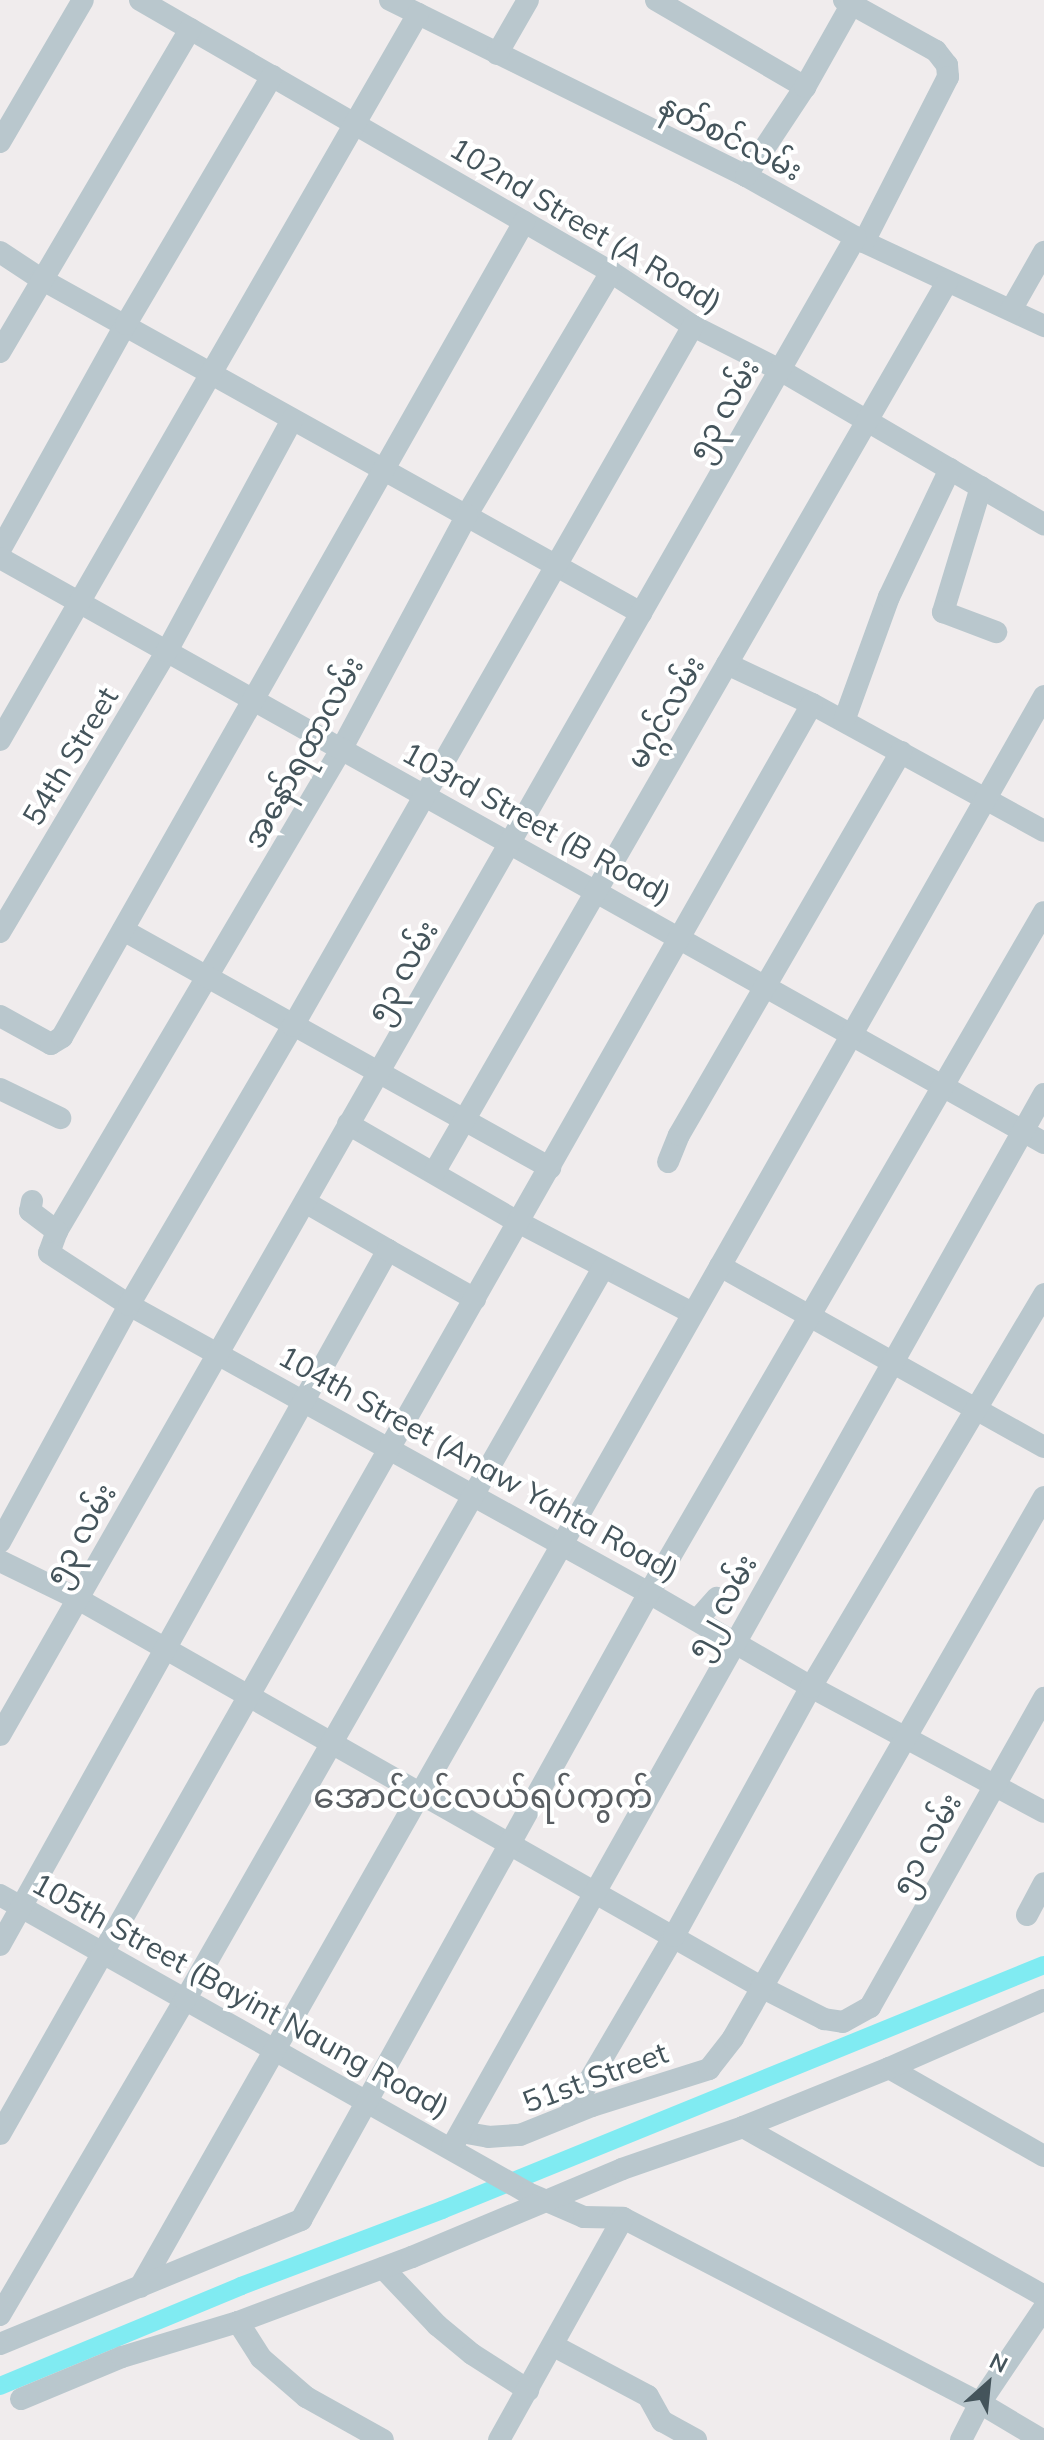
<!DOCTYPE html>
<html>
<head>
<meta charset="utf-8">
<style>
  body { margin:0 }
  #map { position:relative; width:1044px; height:2440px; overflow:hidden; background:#f0eced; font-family:Mulish,"Noto Sans Myanmar",sans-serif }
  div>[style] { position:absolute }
  .canal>* { height:18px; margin:-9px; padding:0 9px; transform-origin:9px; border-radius:9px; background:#80ebf2 }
  .minor>* { height:22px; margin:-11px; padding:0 11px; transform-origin:11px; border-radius:11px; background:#b9c7cd }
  span { translate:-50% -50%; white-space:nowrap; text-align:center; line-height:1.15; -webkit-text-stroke:8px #fff; paint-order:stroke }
  .street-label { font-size:30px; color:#44545b }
  .quarter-label { font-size:34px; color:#595e62 }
  .north { position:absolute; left:948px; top:2344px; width:80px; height:80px; -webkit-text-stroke:6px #fff; paint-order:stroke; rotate:27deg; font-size:22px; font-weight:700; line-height:32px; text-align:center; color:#44545b }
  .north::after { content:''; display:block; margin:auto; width:28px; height:36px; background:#44545b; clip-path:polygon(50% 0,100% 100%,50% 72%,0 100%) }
</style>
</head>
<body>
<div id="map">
  <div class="canal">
    <div style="left:0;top:2386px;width:261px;rotate:-22.5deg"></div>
    <div style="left:241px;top:2286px;width:215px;rotate:-20.7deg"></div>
    <div style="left:442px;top:2210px;width:650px;rotate:-22.15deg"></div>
  </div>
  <div class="minor">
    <div style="left:140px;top:0;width:544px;rotate:30.01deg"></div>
    <div style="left:611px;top:272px;width:98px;rotate:33.4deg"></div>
    <div style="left:693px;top:326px;width:97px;rotate:26.8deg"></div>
    <div style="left:780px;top:370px;width:306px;rotate:30.3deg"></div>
    <div style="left:390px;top:0;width:397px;rotate:26.3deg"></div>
    <div style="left:746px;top:176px;width:135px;rotate:29.2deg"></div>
    <div style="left:864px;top:242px;width:199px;rotate:25deg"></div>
    <div style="left:656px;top:0;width:173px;rotate:30.3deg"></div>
    <div style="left:844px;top:0;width:105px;rotate:29deg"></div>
    <div style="left:936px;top:51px;width:18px;rotate:52deg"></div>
    <div style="left:947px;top:65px;width:12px;rotate:85deg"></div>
    <div style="left:948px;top:77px;width:185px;rotate:117deg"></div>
    <div style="left:497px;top:54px;width:62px;rotate:-60.1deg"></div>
    <div style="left:0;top:142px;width:164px;rotate:-59.7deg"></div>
    <div style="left:746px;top:176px;width:107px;rotate:-56.5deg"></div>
    <div style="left:805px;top:87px;width:100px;rotate:-60.6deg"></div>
    <div style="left:0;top:252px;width:49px;rotate:33.4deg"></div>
    <div style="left:41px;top:279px;width:687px;rotate:29.1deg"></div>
    <div style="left:611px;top:272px;width:282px;rotate:120.7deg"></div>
    <div style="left:467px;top:515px;width:264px;rotate:118.2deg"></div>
    <div style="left:342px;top:748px;width:561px;rotate:120.54deg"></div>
    <div style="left:57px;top:1231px;width:23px;rotate:110deg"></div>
    <div style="left:49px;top:1253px;width:95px;rotate:33deg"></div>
    <div style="left:129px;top:1305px;width:594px;rotate:28.98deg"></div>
    <div style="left:649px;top:1593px;width:187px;rotate:30.1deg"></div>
    <div style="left:811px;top:1687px;width:264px;rotate:28.2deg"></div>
    <div style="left:1011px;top:310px;width:67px;rotate:-60.4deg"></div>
    <div style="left:0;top:352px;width:375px;rotate:-59.5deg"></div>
    <div style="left:981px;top:487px;width:131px;rotate:106.9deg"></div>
    <div style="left:943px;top:612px;width:57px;rotate:20.7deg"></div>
    <div style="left:0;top:550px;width:259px;rotate:-60.9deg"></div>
    <div style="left:126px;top:324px;width:288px;rotate:-59.5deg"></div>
    <div style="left:0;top:558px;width:1197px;rotate:29.26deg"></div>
    <div style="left:727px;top:664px;width:94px;rotate:25.2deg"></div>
    <div style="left:812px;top:704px;width:264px;rotate:28.7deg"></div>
    <div style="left:844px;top:721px;width:132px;rotate:-70.1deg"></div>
    <div style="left:889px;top:597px;width:142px;rotate:-64.5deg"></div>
    <div style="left:0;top:740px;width:838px;rotate:-60.07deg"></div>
    <div style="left:123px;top:930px;width:489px;rotate:29.1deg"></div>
    <div style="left:0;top:932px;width:327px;rotate:-59.3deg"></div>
    <div style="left:167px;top:651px;width:263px;rotate:-61.6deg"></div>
    <div style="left:0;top:1016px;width:58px;rotate:28.8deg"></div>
    <div style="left:51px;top:1044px;width:13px;rotate:-32deg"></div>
    <div style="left:62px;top:1037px;width:937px;rotate:-60.45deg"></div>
    <div style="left:0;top:1089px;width:67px;rotate:25.8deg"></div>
    <div style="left:348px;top:1124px;width:196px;rotate:30deg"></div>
    <div style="left:518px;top:1222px;width:196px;rotate:27.6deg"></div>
    <div style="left:668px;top:1162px;width:29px;rotate:-68deg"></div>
    <div style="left:679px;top:1135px;width:443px;rotate:-59.9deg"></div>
    <div style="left:435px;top:1171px;width:1026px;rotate:-60.06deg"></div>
    <div style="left:32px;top:1201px;width:10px;rotate:101deg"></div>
    <div style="left:30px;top:1211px;width:34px;rotate:37deg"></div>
    <div style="left:305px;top:1202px;width:96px;rotate:30deg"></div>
    <div style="left:720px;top:1266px;width:371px;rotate:29.2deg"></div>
    <div style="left:0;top:1542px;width:270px;rotate:-61.4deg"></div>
    <div style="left:129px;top:1305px;width:324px;rotate:-59.6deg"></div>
    <div style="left:293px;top:1026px;width:806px;rotate:-60.26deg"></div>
    <div style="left:0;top:1561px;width:87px;rotate:26deg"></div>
    <div style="left:78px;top:1599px;width:786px;rotate:29.6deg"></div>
    <div style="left:761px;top:1987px;width:71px;rotate:26.9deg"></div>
    <div style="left:824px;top:2019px;width:19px;rotate:9deg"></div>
    <div style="left:843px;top:2022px;width:31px;rotate:-29deg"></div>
    <div style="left:870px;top:2007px;width:355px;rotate:-60.6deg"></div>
    <div style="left:697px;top:1620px;width:30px;rotate:-48deg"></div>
    <div style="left:0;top:1735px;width:1725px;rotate:-60.26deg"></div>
    <div style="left:0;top:1895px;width:606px;rotate:29.44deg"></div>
    <div style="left:528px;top:2193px;width:61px;rotate:23.2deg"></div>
    <div style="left:584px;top:2217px;width:39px;rotate:1deg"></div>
    <div style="left:623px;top:2218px;width:402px;rotate:27.4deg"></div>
    <div style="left:980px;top:2403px;width:72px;rotate:30.8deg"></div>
    <div style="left:1027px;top:1915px;width:36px;rotate:-62deg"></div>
    <div style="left:0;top:1945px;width:796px;rotate:-60.83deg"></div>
    <div style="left:388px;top:1250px;width:100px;rotate:29.4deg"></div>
    <div style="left:889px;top:2068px;width:178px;rotate:29.6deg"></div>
    <div style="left:569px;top:2115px;width:208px;rotate:-59.6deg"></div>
    <div style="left:674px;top:1936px;width:284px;rotate:-61.2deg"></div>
    <div style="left:811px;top:1687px;width:457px;rotate:-59.3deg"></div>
    <div style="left:743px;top:2127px;width:345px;rotate:29.3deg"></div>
    <div style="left:461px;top:2132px;width:27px;rotate:10deg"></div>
    <div style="left:488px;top:2137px;width:32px;rotate:-4deg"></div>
    <div style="left:520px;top:2135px;width:78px;rotate:-21.9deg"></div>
    <div style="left:592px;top:2106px;width:123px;rotate:-17.5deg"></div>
    <div style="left:709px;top:2069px;width:39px;rotate:-52deg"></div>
    <div style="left:733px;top:2038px;width:624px;rotate:-60.11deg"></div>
    <div style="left:0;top:2134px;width:1644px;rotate:-60.41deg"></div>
    <div style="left:452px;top:2147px;width:1208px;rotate:-60.66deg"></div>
    <div style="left:383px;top:2268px;width:79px;rotate:46.5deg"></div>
    <div style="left:437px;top:2325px;width:45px;rotate:39.6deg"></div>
    <div style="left:472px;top:2354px;width:67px;rotate:32.7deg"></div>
    <div style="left:140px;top:2287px;width:1830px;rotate:-60.39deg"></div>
    <div style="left:0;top:2315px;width:365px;rotate:-59.6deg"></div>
    <div style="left:185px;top:2000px;width:843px;rotate:-60.27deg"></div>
    <div style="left:238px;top:2322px;width:43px;rotate:57.4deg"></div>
    <div style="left:261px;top:2358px;width:60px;rotate:40.9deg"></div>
    <div style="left:306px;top:2397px;width:88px;rotate:29.2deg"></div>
    <div style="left:0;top:2344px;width:326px;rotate:-22.4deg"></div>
    <div style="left:301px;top:2220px;width:717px;rotate:-60.97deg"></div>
    <div style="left:649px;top:1593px;width:787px;rotate:-59.89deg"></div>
    <div style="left:554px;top:2346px;width:106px;rotate:28deg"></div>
    <div style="left:648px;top:2396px;width:29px;rotate:61deg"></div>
    <div style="left:662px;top:2421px;width:39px;rotate:29deg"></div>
    <div style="left:21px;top:2399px;width:109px;rotate:-22.6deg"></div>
    <div style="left:122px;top:2357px;width:121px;rotate:-16.8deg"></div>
    <div style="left:238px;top:2322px;width:186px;rotate:-20.5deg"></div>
    <div style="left:412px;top:2257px;width:228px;rotate:-22.7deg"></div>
    <div style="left:622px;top:2169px;width:128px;rotate:-19.1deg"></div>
    <div style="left:743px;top:2127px;width:157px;rotate:-22deg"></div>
    <div style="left:889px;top:2068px;width:169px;rotate:-23.7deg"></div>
    <div style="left:499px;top:2440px;width:254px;rotate:-60.8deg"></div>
    <div style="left:961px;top:2440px;width:42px;rotate:-62.8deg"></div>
    <div style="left:980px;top:2403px;width:115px;rotate:-56deg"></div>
  </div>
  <div class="street-label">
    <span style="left:731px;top:137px;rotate:27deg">နတ်စင်လမ်း</span>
    <span style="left:586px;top:225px;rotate:31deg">102nd Street (A Road)</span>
    <span style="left:723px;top:409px;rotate:-60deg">၅၃ လမ်း</span>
    <span style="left:665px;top:712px;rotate:-60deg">မဂ္ဂင်လမ်း</span>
    <span style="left:303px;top:752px;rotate:-61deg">အနော်ရထာလမ်း</span>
    <span style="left:70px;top:756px;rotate:-59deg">54th Street</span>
    <span style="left:537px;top:823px;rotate:29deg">103rd Street (B Road)</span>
    <span style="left:402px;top:971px;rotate:-60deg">၅၃ လမ်း</span>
    <span style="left:479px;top:1463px;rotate:29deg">104th Street (Anaw Yahta Road)</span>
    <span style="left:80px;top:1534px;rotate:-60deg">၅၃ လမ်း</span>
    <span style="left:721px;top:1606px;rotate:-61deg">၅၂ လမ်း</span>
    <span style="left:926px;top:1844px;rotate:-61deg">၅၁ လမ်း</span>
    <span style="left:241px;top:1995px;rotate:29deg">105th Street (Bayint Naung Road)</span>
    <span style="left:595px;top:2077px;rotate:-20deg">51st Street</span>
  </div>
  <div class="quarter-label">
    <span style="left:483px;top:1796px">အောင်ပင်လယ်ရပ်ကွက်</span>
  </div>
  <div class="north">N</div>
</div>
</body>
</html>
